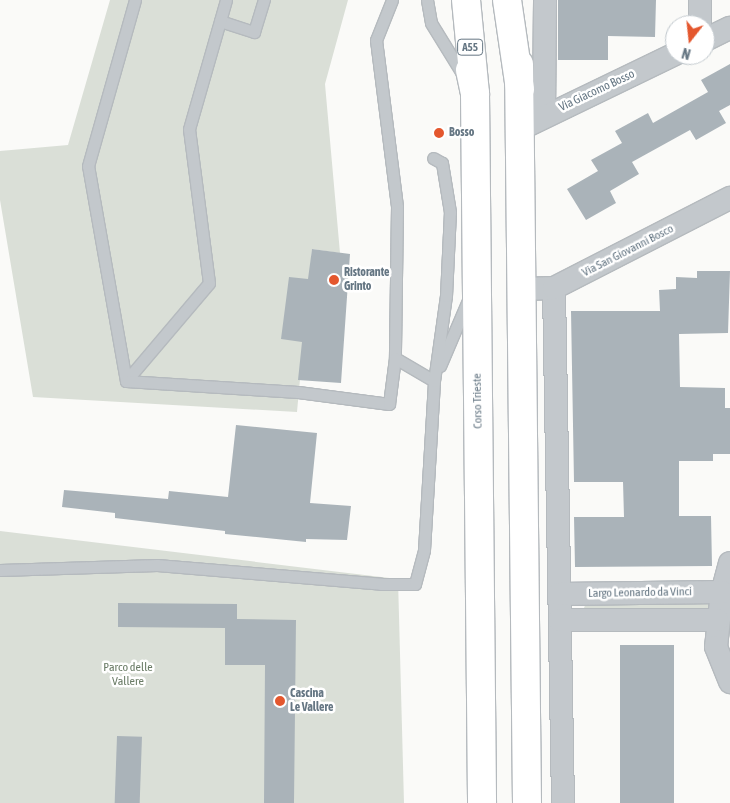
<!DOCTYPE html>
<html>
<head>
<meta charset="utf-8">
<style>
  body { margin:0 }
  #map { position:relative; width:730px; height:803px; overflow:hidden; background:#fafaf8; font-family:"Asap Condensed",sans-serif }
  div>[style] { position:absolute }
  .green>* { inset:0; background:#dadfd7 }
  .building>* { inset:0; background:#aab3b9; transform-origin:0 0 }
  .roads { filter:drop-shadow(1px 0 #b5babe) drop-shadow(-1px 0 #b5babe) drop-shadow(0 1px #b5babe) drop-shadow(0 -1px #b5babe) }
  .lane>* { height:11px; margin:-5.5px; padding:0 5.5px; transform-origin:5.5px; border-radius:5.5px; background:#c3c8cc }
  .street>* { height:22px; margin:-11px; padding:0 11px; transform-origin:11px; border-radius:11px; background:#c3c8cc }
  .primary>* { height:28px; margin:-14px; padding:0 14px; transform-origin:14px; border-radius:14px; background:#fff }
  .highway>* { height:28px; margin:-14px; padding:0 14px; transform-origin:14px; border-radius:14px; background:#fff }
  .dots>* { width:14px; height:14px; translate:-50% -50%; box-sizing:border-box; border:2px solid #fff; border-radius:50% }
  span { translate:-50% -50%; white-space:nowrap; text-align:center; line-height:1.15; -webkit-text-stroke:5px #fff; paint-order:stroke }
  .shield-label span { padding:1px 4px; background:#fff; border:1px solid; border-radius:4px; -webkit-text-stroke-width:0 }
  .shield-label { font-size:11px; color:#657683; font-weight:700 }
  .street-label { font-size:12px; color:#657683 }
  .poi-label { font-size:12px; color:#657683; font-weight:700 }
  .left { translate:0 -50%; text-align:left }
  .park-label { font-size:12px; color:#687a64 }
  .north { position:absolute; left:665px; top:15px; width:50px; height:50px; box-sizing:border-box; background:#fff; border:1px solid #c1c8cd; border-radius:50%; rotate:196deg; font-size:14px; font-weight:700; line-height:20px; text-align:center; color:#657683 }
  .north::after { content:''; display:block; margin:auto; width:18px; height:22px; background:#e4572e; clip-path:polygon(50% 0,100% 100%,50% 72%,0 100%) }
</style>
</head>
<body>
<div id="map">
  <div class="green">
    <div style="clip-path:polygon(110px 0,348px 0,325px 84px,340px 253px,312px 249px,297px 412px,33px 397px,0 200px,0 151px,68px 145px)"></div>
    <div style="clip-path:polygon(0 531px,398px 579px,404px 803px,0 803px)"></div>
    <div style="clip-path:polygon(710px 601px,709px 612px,586px 611px,584px 608px,586px 603px)"></div>
  </div>
  <div class="building">
    <div style="clip-path:polygon(558px 0,656px 0,655px 37px,608px 36px,608px 60px,558px 60px)"></div>
    <div style="clip-path:polygon(730px 64px,730px 105px,719px 111px,726px 123px,696px 140px,690px 130px,632px 162px,639px 174px,610px 191px,616px 203px,586px 220px,567px 189px,598px 171px,591px 160px,622px 143px,615px 131px,648px 113px,653px 123px,708px 92px,701px 80px)"></div>
    <div style="clip-path:polygon(312px 249px,350px 254px,341px 383px,298px 380px,302px 342px,281px 339px,289px 277px,308px 279px)"></div>
    <div style="clip-path:polygon(697px 271px,730px 271px,728px 333px,679px 334px,680px 387px,725px 388px,725px 408px,730px 408px,730px 454px,713px 454px,713px 461px,679px 461px,679px 516px,711px 516px,712px 566px,575px 567px,574px 517px,624px 517px,623px 482px,574px 482px,571px 311px,660px 311px,659px 290px,676px 289px,676px 277px,697px 278px)"></div>
    <div style="clip-path:polygon(236px 425px,317px 433px,310px 503px,351px 506px,347px 540px,306px 539px,306px 542px,225px 534px,225px 531px,115px 518px,115px 513px,62px 507px,64px 490px,168px 499px,169px 491px,228px 497px)"></div>
    <div style="clip-path:polygon(118px 603px,237px 604px,237px 619px,296px 620px,294px 803px,264px 803px,265px 665px,225px 665px,225px 628px,118px 627px)"></div>
    <div style="left:674px;top:645px;width:158px;height:54px;rotate:90deg"></div>
    <div style="left:117px;top:736px;width:25px;height:67px;rotate:2deg"></div>
  </div>
  <div class="roads">
    <div class="lane">
      <div style="left:392px;top:0;width:43px;rotate:111.8deg"></div>
      <div style="left:376px;top:40px;width:168px;rotate:82.8deg"></div>
      <div style="left:397px;top:207px;width:151px;rotate:90.8deg"></div>
      <div style="left:395px;top:358px;width:45px;rotate:30.5deg"></div>
      <div style="left:427px;top:0;width:23px;rotate:80deg"></div>
      <div style="left:431px;top:23px;width:65px;rotate:58.3deg"></div>
      <div style="left:220px;top:21px;width:36px;rotate:18deg"></div>
      <div style="left:254px;top:32px;width:34px;rotate:-73deg"></div>
      <div style="left:440px;top:366px;width:74px;rotate:-66.9deg"></div>
      <div style="left:126px;top:381px;width:128px;rotate:-49.7deg"></div>
      <div style="left:209px;top:283px;width:155px;rotate:-97.4deg"></div>
      <div style="left:189px;top:129px;width:134px;rotate:-74deg"></div>
      <div style="left:126px;top:381px;width:218px;rotate:-100deg"></div>
      <div style="left:88px;top:166px;width:173px;rotate:-74.2deg"></div>
      <div style="left:126px;top:381px;width:172px;rotate:3.7deg"></div>
      <div style="left:298px;top:392px;width:92px;rotate:7.5deg"></div>
      <div style="left:389px;top:404px;width:46px;rotate:-82.6deg"></div>
      <div style="left:0;top:570px;width:157px;rotate:-1.8deg"></div>
      <div style="left:157px;top:565px;width:225px;rotate:4.8deg"></div>
      <div style="left:381px;top:584px;width:34px"></div>
      <div style="left:415px;top:584px;width:35px;rotate:-75deg"></div>
      <div style="left:424px;top:550px;width:169px;rotate:-86.6deg"></div>
      <div style="left:434px;top:381px;width:86px;rotate:-82deg"></div>
      <div style="left:446px;top:296px;width:84px;rotate:-87.3deg"></div>
      <div style="left:450px;top:212px;width:50px;rotate:-99.3deg"></div>
      <div style="left:442px;top:163px;width:10px;rotate:-151deg"></div>
    </div>
    <div class="street">
      <div style="left:700px;top:0;width:25px;rotate:90deg"></div>
      <div style="left:705px;top:40px;width:28px;rotate:-26deg"></div>
      <div style="left:544px;top:117px;width:117px;rotate:-89.5deg"></div>
      <div style="left:520px;top:129px;width:172px;rotate:-25.8deg"></div>
      <div style="left:554px;top:288px;width:515px;rotate:89deg"></div>
      <div style="left:522px;top:289px;width:32px;rotate:-2deg"></div>
      <div style="left:554px;top:288px;width:198px;rotate:-27.1deg"></div>
      <div style="left:730px;top:563px;width:30px;rotate:105deg"></div>
      <div style="left:722px;top:592px;width:55px;rotate:96.2deg"></div>
      <div style="left:716px;top:647px;width:38px;rotate:68deg"></div>
      <div style="left:559px;top:594px;width:163px;rotate:-0.7deg"></div>
      <div style="left:560px;top:620px;width:157px"></div>
    </div>
    <div class="primary">
      <div style="left:519px;top:64px;width:739px;rotate:89.38deg"></div>
      <div style="left:470px;top:70px;width:25px;rotate:78deg"></div>
      <div style="left:475px;top:94px;width:709px;rotate:89.43deg"></div>
    </div>
    <div class="highway">
      <div style="left:466px;top:0;width:94px;rotate:84.5deg"></div>
      <div style="left:507px;top:0;width:90px;rotate:81.7deg"></div>
    </div>
  </div>
  <div class="dots">
    <div style="left:439px;top:133px;background:#e4572e"></div>
    <div style="left:334px;top:280px;background:#e4572e"></div>
    <div style="left:280px;top:701px;background:#e4572e"></div>
  </div>
  <div class="shield-label">
    <span style="left:470px;top:47px">A55</span>
  </div>
  <div class="street-label">
    <span style="left:597px;top:91px;rotate:-25deg">Via Giacomo Bosso</span>
    <span style="left:628px;top:251px;rotate:-27deg">Via San Giovanni Bosco</span>
    <span style="left:478px;top:401px;rotate:-91deg">Corso Trieste</span>
    <span style="left:640px;top:593px;rotate:-1deg">Largo Leonardo da Vinci</span>
  </div>
  <div class="poi-label">
    <span class="left" style="left:449px;top:133px">Bosso</span>
    <span class="left" style="left:344px;top:280px">Ristorante<br>Grinto</span>
    <span class="left" style="left:290px;top:701px">Cascina<br>Le Vallere</span>
  </div>
  <div class="park-label">
    <span style="left:128px;top:675px">Parco delle<br>Vallere</span>
  </div>
  <div class="north">N</div>
</div>
</body>
</html>
